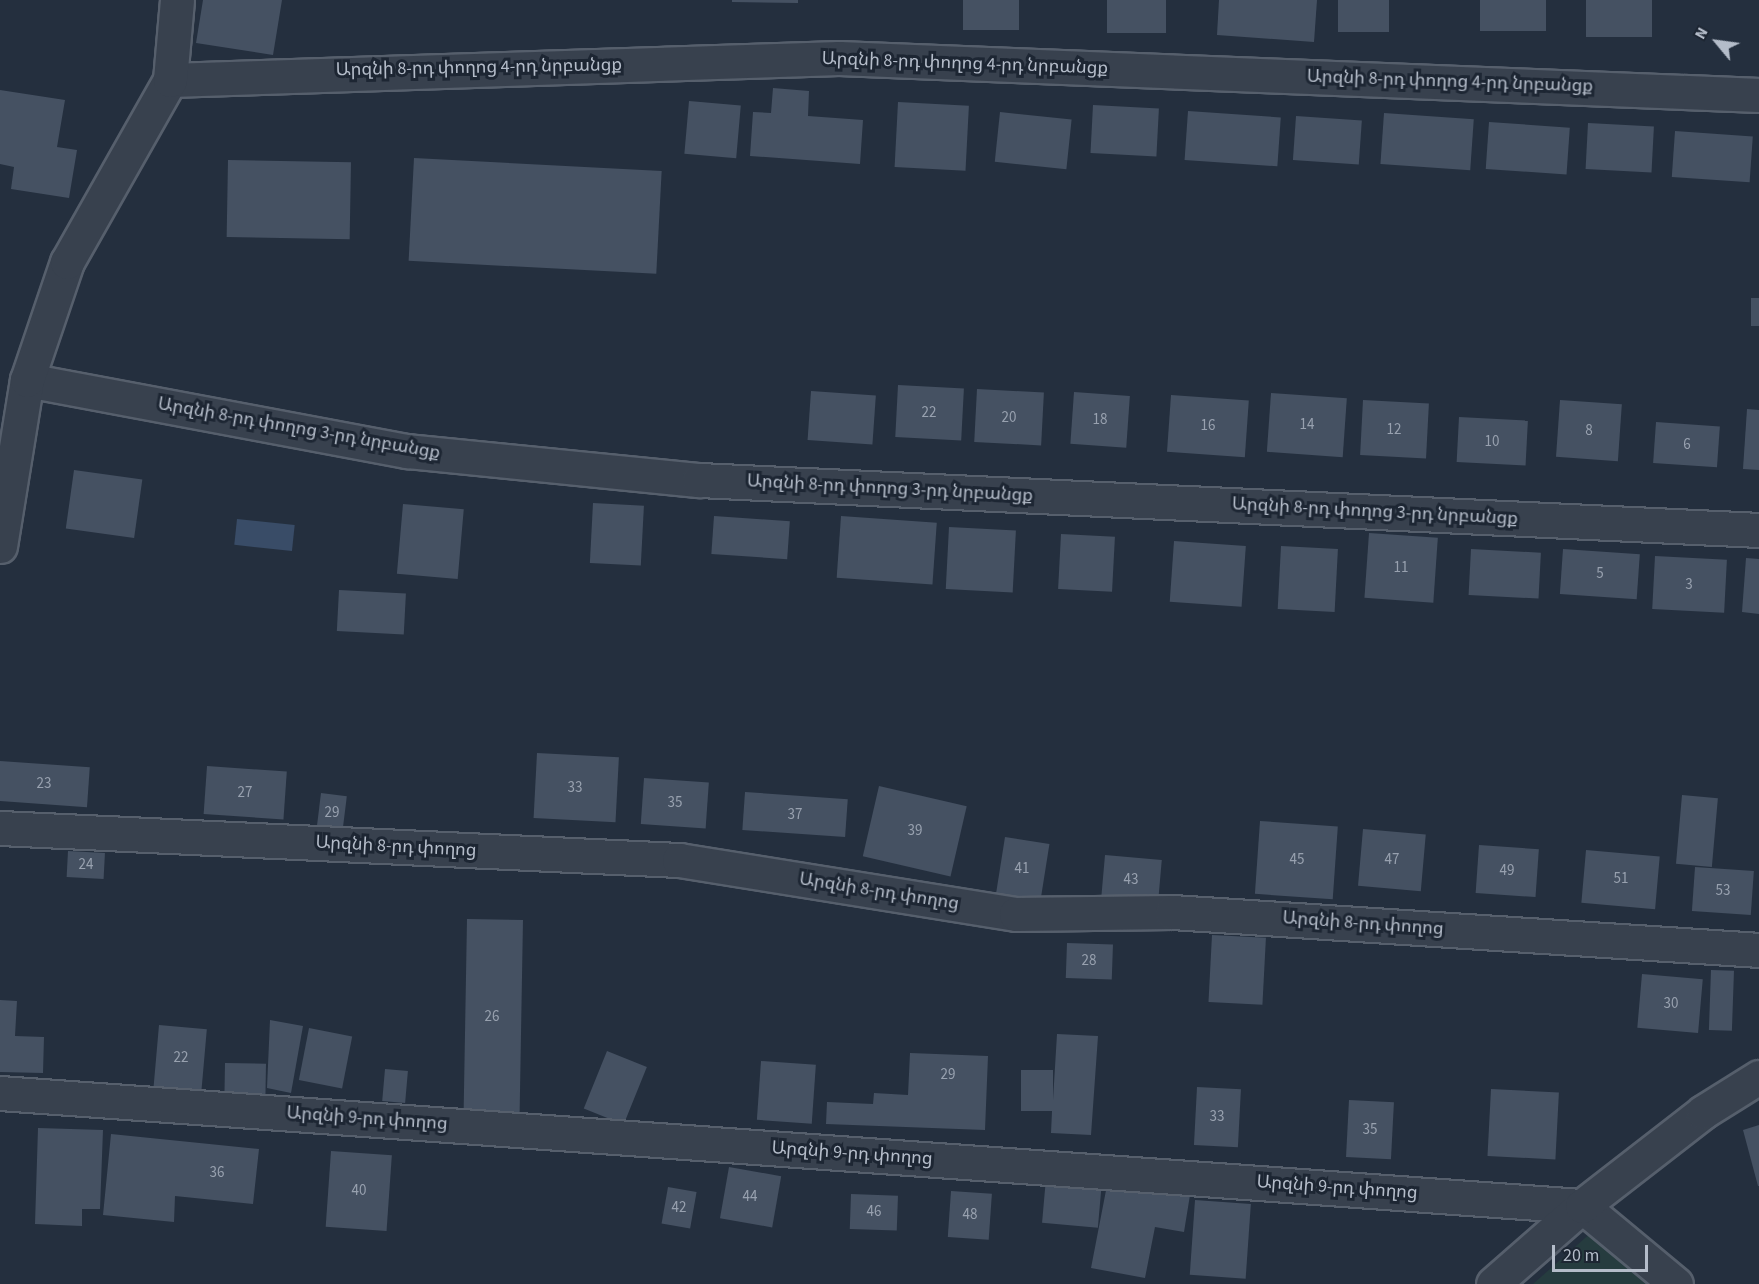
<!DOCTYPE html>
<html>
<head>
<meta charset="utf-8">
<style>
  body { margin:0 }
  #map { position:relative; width:1759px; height:1284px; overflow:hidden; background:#242f3e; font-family:"Source Sans 3","Noto Sans Armenian",sans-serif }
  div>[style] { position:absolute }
  .green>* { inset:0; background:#263c3f }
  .water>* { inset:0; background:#394c67; transform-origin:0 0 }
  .building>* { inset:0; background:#455162; transform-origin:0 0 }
  .roads { filter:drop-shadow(2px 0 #565f6c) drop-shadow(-2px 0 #565f6c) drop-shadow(0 2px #565f6c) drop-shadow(0 -2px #565f6c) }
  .street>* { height:33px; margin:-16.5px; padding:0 16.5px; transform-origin:16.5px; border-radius:16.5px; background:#38414e }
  span { translate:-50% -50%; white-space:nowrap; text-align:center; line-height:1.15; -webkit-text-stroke:6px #1d2633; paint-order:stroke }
  .number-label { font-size:15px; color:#98a1af }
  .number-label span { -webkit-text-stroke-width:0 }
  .street-label { font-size:18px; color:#b4bcc9 }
  .north { position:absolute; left:1687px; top:12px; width:60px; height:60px; -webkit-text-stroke:4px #1d2633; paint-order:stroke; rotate:299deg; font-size:16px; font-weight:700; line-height:24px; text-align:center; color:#b4bcc9 }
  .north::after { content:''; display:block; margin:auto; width:21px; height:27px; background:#b4bcc9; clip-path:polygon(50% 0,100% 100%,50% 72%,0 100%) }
  .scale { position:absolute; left:1552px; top:1245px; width:96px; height:27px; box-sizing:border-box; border:3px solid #b4bcc9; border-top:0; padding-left:8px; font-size:18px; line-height:21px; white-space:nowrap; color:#b4bcc9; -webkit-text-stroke:4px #1d2633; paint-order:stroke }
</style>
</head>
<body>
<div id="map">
  <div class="green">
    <div style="clip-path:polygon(1593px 1231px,1647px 1284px,1533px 1284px)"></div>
  </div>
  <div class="water">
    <div style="left:237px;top:519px;width:58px;height:26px;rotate:6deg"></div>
  </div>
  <div class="building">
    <div style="clip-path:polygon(203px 0,282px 0,273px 55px,196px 43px)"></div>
    <div style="clip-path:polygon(732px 0,798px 0,798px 3px,732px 2px)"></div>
    <div style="left:963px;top:0;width:56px;height:30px"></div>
    <div style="left:1107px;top:0;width:59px;height:33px"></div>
    <div style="clip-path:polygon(1219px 0,1317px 0,1314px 42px,1217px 35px)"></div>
    <div style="left:1338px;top:0;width:51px;height:32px"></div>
    <div style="left:1480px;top:0;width:66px;height:31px"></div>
    <div style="left:1586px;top:0;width:66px;height:37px"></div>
    <div style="clip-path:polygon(773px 88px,809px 91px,808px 116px,863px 120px,860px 164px,750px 156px,753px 112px,771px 113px)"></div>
    <div style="clip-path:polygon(0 90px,65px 100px,57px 147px,77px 150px,69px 198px,11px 189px,14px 167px,0 164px)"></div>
    <div style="left:689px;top:101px;width:52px;height:53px;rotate:5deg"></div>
    <div style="left:898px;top:102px;width:71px;height:65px;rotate:3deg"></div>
    <div style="left:1093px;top:105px;width:66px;height:48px;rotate:3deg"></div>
    <div style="left:1188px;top:111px;width:93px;height:49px;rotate:4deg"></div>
    <div style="left:1000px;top:112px;width:72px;height:50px;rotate:6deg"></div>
    <div style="left:1384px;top:113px;width:90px;height:51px;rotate:4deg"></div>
    <div style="left:1296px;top:116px;width:66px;height:44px;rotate:4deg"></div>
    <div style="left:1489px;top:122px;width:81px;height:47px;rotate:4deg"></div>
    <div style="left:1588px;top:123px;width:66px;height:46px;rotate:3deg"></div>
    <div style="left:1675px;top:131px;width:78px;height:46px;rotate:4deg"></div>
    <div style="left:414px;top:158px;width:248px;height:103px;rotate:3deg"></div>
    <div style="left:228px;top:160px;width:123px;height:77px;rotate:1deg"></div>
    <div style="left:1751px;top:298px;width:8px;height:28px"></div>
    <div style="left:898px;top:385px;width:66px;height:52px;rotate:3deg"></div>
    <div style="left:977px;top:389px;width:67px;height:53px;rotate:3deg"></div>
    <div style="left:811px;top:391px;width:65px;height:49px;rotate:4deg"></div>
    <div style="left:1074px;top:392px;width:56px;height:52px;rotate:4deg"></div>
    <div style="left:1271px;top:393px;width:76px;height:59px;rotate:4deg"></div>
    <div style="left:1171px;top:395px;width:78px;height:57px;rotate:4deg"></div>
    <div style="left:1363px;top:400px;width:66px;height:55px;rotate:3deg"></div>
    <div style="left:1560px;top:400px;width:62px;height:57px;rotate:4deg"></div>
    <div style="clip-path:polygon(1747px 409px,1759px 410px,1759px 470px,1743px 469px)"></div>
    <div style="left:1459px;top:417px;width:69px;height:45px;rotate:3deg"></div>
    <div style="left:1656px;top:422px;width:64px;height:41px;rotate:4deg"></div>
    <div style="left:74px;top:470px;width:69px;height:59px;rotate:8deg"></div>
    <div style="left:593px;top:503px;width:51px;height:60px;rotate:3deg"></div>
    <div style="left:403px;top:504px;width:61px;height:70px;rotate:5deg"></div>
    <div style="left:714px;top:516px;width:76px;height:38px;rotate:4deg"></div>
    <div style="left:841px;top:516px;width:96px;height:62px;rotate:4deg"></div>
    <div style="left:949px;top:527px;width:67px;height:62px;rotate:3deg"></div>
    <div style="left:1369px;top:533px;width:69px;height:65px;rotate:4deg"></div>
    <div style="left:1061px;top:534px;width:54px;height:55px;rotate:3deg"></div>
    <div style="left:1174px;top:541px;width:72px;height:61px;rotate:4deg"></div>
    <div style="left:1281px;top:546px;width:57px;height:63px;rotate:3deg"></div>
    <div style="left:1471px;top:549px;width:70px;height:46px;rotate:3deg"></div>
    <div style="left:1563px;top:549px;width:77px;height:45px;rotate:4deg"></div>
    <div style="left:1655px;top:556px;width:72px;height:53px;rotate:3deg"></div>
    <div style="clip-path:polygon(1746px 558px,1759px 559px,1759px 614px,1742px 612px)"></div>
    <div style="left:339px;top:590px;width:67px;height:41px;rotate:3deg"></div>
    <div style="left:537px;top:753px;width:82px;height:65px;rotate:3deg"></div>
    <div style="left:0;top:761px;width:90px;height:40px;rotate:4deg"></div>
    <div style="left:207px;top:766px;width:80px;height:48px;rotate:4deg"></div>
    <div style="left:644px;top:778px;width:65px;height:46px;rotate:4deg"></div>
    <div style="left:879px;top:786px;width:90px;height:72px;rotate:13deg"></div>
    <div style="left:745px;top:792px;width:103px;height:38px;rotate:4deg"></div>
    <div style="left:321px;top:793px;width:26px;height:37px;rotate:7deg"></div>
    <div style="left:1682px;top:795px;width:36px;height:69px;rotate:5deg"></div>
    <div style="left:1260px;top:821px;width:78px;height:73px;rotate:4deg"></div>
    <div style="left:1363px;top:829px;width:63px;height:57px;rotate:5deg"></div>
    <div style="left:1005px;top:837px;width:45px;height:58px;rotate:9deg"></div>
    <div style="left:1479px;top:845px;width:60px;height:48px;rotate:4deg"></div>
    <div style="left:1586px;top:850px;width:74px;height:53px;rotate:5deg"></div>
    <div style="left:68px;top:851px;width:37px;height:26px;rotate:3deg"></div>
    <div style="left:1105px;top:855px;width:57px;height:44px;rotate:5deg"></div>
    <div style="left:1695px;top:867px;width:59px;height:44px;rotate:4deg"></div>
    <div style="left:467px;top:919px;width:56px;height:194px;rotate:1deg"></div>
    <div style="left:1212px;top:935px;width:54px;height:67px;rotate:3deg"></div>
    <div style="left:1067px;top:943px;width:46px;height:35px;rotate:2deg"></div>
    <div style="left:1711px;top:970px;width:23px;height:60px;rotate:2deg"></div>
    <div style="left:1642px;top:974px;width:61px;height:54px;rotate:5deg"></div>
    <div style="clip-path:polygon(0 1000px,17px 1001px,15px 1036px,44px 1037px,43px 1073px,0 1072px)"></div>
    <div style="clip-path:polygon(270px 1020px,303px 1026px,291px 1093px,267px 1088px)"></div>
    <div style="left:159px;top:1025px;width:48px;height:63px;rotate:5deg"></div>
    <div style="left:309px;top:1028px;width:44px;height:53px;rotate:11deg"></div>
    <div style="clip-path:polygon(1057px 1034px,1098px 1036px,1091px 1135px,1051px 1133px,1052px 1111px,1021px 1111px,1021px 1070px,1053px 1070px,1053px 1100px)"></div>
    <div style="left:607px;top:1051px;width:43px;height:62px;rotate:22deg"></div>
    <div style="clip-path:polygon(910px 1053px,988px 1056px,985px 1130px,826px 1124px,827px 1102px,873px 1104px,874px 1093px,908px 1095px)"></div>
    <div style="left:761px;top:1061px;width:55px;height:59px;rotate:4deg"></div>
    <div style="left:225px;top:1063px;width:41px;height:33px;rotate:1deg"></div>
    <div style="left:385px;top:1069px;width:23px;height:32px;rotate:5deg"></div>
    <div style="left:1197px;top:1087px;width:44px;height:58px;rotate:3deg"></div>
    <div style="left:1491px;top:1089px;width:68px;height:67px;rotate:3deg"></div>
    <div style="left:1349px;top:1100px;width:45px;height:57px;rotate:3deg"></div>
    <div style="clip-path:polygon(1759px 1125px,1759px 1186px,1758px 1186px,1743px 1130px)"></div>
    <div style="clip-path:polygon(38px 1128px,103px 1130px,100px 1209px,82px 1209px,82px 1226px,35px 1224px)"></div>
    <div style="clip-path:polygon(111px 1134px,259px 1149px,253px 1204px,175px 1196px,174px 1222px,103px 1215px)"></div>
    <div style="left:331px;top:1151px;width:61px;height:76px;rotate:4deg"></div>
    <div style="left:729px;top:1167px;width:53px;height:52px;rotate:10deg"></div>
    <div style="left:1046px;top:1178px;width:56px;height:45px;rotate:5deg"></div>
    <div style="clip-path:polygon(1108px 1180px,1190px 1195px,1184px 1232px,1155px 1227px,1145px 1278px,1091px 1268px)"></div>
    <div style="left:668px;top:1187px;width:29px;height:37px;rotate:10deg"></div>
    <div style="left:951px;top:1191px;width:41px;height:46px;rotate:4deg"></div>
    <div style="left:851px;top:1194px;width:47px;height:35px;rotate:2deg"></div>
    <div style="left:1195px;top:1200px;width:56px;height:75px;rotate:4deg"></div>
  </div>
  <div class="roads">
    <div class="street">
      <div style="left:170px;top:80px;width:669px;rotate:-1.88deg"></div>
      <div style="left:839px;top:58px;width:921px;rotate:2.3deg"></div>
      <div style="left:27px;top:380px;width:387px;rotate:10.6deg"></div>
      <div style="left:407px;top:451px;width:293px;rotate:5.7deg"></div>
      <div style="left:699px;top:480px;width:1061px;rotate:2.7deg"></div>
      <div style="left:0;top:546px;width:168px;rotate:-80.8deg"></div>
      <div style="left:27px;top:380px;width:125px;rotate:-71.3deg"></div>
      <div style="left:67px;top:262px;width:209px;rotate:-60.5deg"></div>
      <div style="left:170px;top:80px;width:80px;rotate:-85deg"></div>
      <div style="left:0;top:828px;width:680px;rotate:2.7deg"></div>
      <div style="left:679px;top:860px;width:341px;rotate:9.1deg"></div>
      <div style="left:1016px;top:914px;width:156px;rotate:-0.7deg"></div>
      <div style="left:1172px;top:912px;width:588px;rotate:3.7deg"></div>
      <div style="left:0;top:1093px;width:1586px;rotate:4.09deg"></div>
      <div style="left:1582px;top:1206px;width:122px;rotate:39.7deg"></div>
      <div style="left:1493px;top:1284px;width:118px;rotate:-41.2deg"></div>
      <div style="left:1582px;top:1206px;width:153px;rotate:-37.8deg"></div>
      <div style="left:1703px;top:1112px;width:66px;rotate:-32deg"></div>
    </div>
  </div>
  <div class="number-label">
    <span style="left:929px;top:413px">22</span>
    <span style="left:1009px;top:418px">20</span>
    <span style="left:1100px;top:420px">18</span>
    <span style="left:1307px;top:425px">14</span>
    <span style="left:1208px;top:426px">16</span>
    <span style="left:1394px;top:430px">12</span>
    <span style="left:1589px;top:431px">8</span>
    <span style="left:1492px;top:442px">10</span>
    <span style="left:1687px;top:445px">6</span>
    <span style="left:1401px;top:568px">11</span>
    <span style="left:1600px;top:574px">5</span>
    <span style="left:1689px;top:585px">3</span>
    <span style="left:44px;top:784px">23</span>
    <span style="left:575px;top:788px">33</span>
    <span style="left:245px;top:793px">27</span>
    <span style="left:675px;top:803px">35</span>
    <span style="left:332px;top:813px">29</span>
    <span style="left:795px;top:815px">37</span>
    <span style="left:915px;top:831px">39</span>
    <span style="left:1297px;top:860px">45</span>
    <span style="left:1392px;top:860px">47</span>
    <span style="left:86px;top:865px">24</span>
    <span style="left:1022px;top:869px">41</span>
    <span style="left:1507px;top:871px">49</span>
    <span style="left:1621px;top:879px">51</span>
    <span style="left:1131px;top:880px">43</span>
    <span style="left:1723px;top:891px">53</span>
    <span style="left:1089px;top:961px">28</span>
    <span style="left:1671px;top:1004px">30</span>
    <span style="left:492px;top:1017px">26</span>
    <span style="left:181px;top:1058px">22</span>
    <span style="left:948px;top:1075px">29</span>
    <span style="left:1217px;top:1117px">33</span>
    <span style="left:1370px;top:1130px">35</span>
    <span style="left:217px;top:1173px">36</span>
    <span style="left:359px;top:1191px">40</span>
    <span style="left:750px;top:1197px">44</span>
    <span style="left:679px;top:1208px">42</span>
    <span style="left:874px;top:1212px">46</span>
    <span style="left:970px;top:1215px">48</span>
  </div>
  <div class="street-label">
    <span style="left:965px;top:64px;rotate:2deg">Արզնի 8-րդ փողոց 4-րդ նրբանցք</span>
    <span style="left:479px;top:68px;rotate:-1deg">Արզնի 8-րդ փողոց 4-րդ նրբանցք</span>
    <span style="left:1450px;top:82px;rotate:2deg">Արզնի 8-րդ փողոց 4-րդ նրբանցք</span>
    <span style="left:299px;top:429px;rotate:10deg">Արզնի 8-րդ փողոց 3-րդ նրբանցք</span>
    <span style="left:890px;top:489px;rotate:3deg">Արզնի 8-րդ փողոց 3-րդ նրբանցք</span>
    <span style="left:1375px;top:512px;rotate:3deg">Արզնի 8-րդ փողոց 3-րդ նրբանցք</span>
    <span style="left:396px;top:847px;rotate:3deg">Արզնի 8-րդ փողոց</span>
    <span style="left:879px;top:892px;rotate:9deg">Արզնի 8-րդ փողոց</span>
    <span style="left:1363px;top:924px;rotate:4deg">Արզնի 8-րդ փողոց</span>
    <span style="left:367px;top:1119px;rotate:4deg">Արզնի 9-րդ փողոց</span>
    <span style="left:852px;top:1154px;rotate:4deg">Արզնի 9-րդ փողոց</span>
    <span style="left:1337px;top:1188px;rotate:4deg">Արզնի 9-րդ փողոց</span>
  </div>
  <div class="north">N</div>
  <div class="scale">20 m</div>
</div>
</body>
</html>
